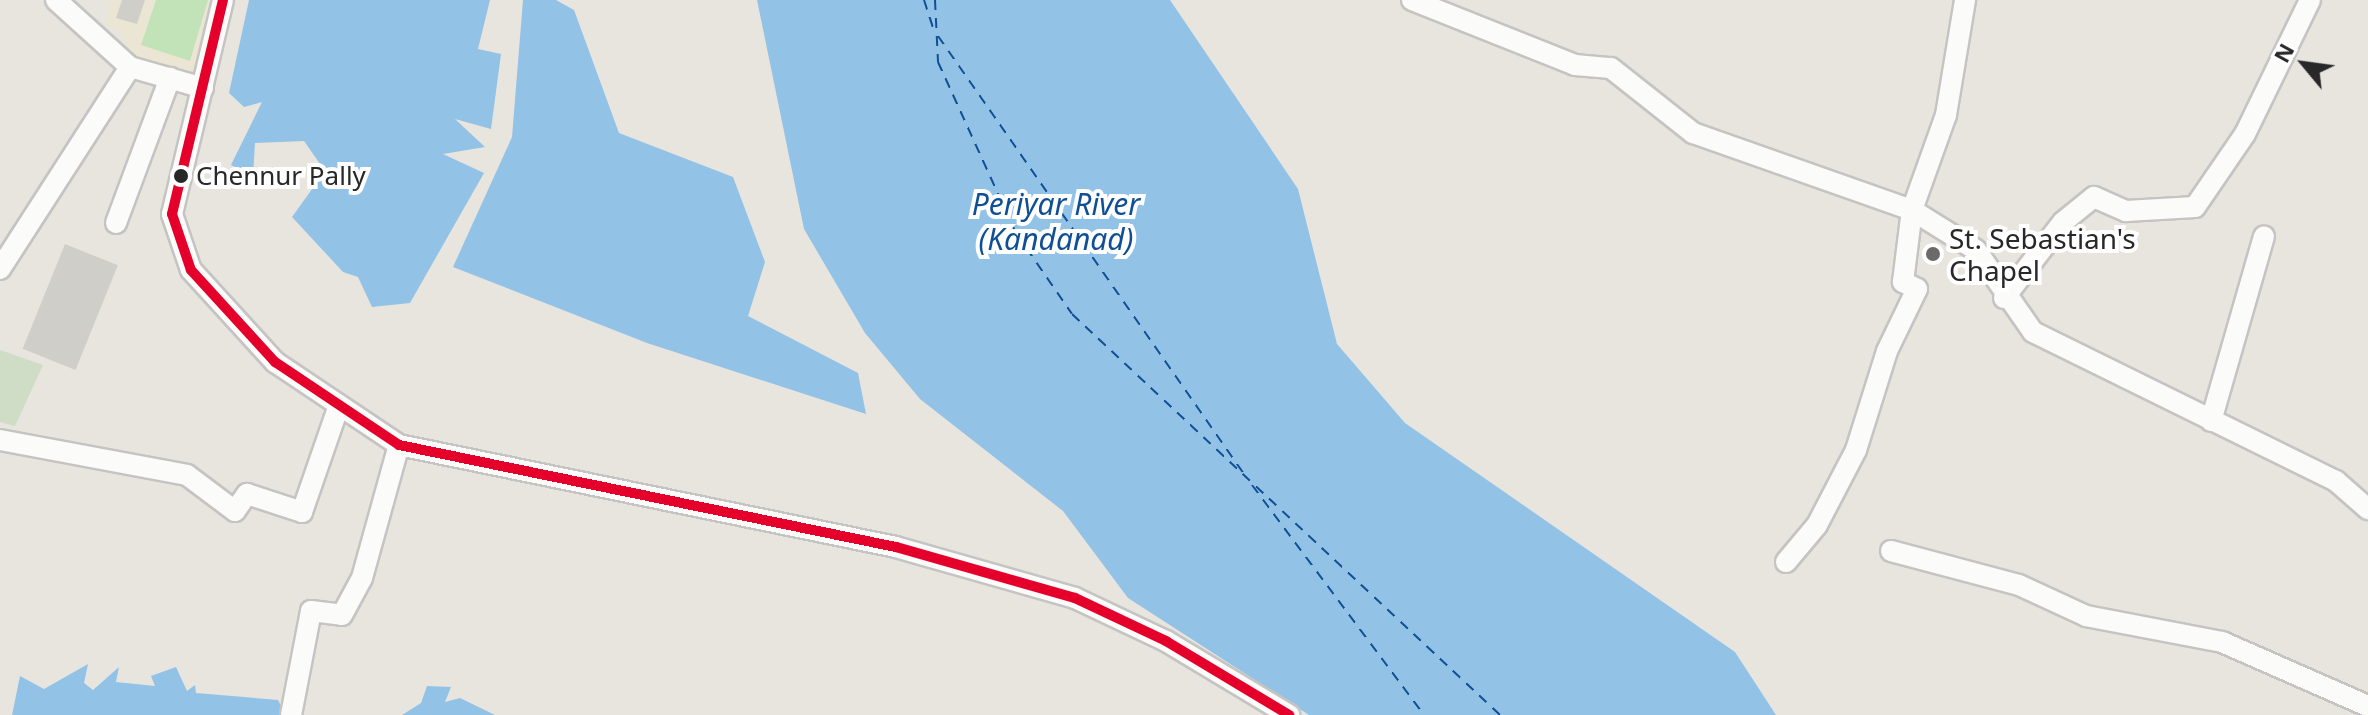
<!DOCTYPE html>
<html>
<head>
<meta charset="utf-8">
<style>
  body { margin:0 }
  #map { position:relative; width:2368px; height:715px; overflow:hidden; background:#e7e5de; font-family:"Noto Sans",sans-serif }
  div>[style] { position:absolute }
  .education>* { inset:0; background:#eae6d3 }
  .green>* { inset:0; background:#c2e2b7 }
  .cemetery>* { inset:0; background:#cfdcc6 }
  .water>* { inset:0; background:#93c2e7 }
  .ferry>* { height:2px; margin-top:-1px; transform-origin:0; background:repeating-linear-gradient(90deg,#104f95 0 10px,transparent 0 18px) }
  .building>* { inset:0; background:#d0cec9; transform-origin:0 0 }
  .roads { filter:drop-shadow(2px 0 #c5c4c3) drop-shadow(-2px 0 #c5c4c3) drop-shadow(0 2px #c5c4c3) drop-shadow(0 -2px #c5c4c3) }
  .minor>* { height:20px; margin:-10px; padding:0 10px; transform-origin:10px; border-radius:10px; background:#fbfbfa }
  .bus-1>* { height:10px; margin:-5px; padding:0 5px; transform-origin:5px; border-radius:5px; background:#e4002b }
  .dots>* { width:22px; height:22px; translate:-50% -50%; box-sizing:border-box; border:4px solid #fff; border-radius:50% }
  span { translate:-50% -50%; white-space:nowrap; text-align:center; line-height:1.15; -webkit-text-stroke:8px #fff; paint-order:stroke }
  .bus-label { font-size:26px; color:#282828 }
  .left { translate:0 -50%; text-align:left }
  .poi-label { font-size:28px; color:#282828 }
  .water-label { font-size:30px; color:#104f95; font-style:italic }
  .north { position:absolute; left:2264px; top:24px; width:80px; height:80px; -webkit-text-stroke:6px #fff; paint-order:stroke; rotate:299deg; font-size:22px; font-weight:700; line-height:32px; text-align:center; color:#282828 }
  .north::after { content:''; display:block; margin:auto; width:28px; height:36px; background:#282828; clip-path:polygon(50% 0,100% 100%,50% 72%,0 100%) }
</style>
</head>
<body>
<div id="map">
  <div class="education">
    <div style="clip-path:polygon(112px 0,217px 0,197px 74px,130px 56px,123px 34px,105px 24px)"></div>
  </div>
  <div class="green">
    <div style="clip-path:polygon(156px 0,208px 0,190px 61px,141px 45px)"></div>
  </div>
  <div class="cemetery">
    <div style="clip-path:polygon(0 350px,43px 365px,15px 426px,0 422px)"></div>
  </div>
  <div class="water">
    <div style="clip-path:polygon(249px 0,490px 0,478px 49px,501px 54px,491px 129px,455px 119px,485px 147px,443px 154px,484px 173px,410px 303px,372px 307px,358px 277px,343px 272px,292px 217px,325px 171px,304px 141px,255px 143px,253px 176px,231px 165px,262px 102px,244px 107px,229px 93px)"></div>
    <div style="clip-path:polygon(523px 0,556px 0,574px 10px,619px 133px,733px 177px,765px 262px,748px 316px,858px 373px,866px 414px,647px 343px,453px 267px,512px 137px)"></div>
    <div style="clip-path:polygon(757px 0,1170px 0,1298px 189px,1337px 344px,1405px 423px,1735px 652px,1776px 715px,1309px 715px,1128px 598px,1063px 511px,920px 399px,865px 333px,804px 229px)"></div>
    <div style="clip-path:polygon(88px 664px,84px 683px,93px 690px,119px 667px,116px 682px,155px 686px,151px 676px,176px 667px,187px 691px,195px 685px,196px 693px,278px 700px,286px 715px,12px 715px,20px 676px,44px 689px)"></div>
    <div style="clip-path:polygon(427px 686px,451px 687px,445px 702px,460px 698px,495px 715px,402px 715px,421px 703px)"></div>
  </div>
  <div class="ferry">
    <div style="left:924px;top:0;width:33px;rotate:72deg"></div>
    <div style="left:935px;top:0;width:62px;rotate:87.2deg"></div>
    <div style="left:938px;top:62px;width:188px;rotate:65.5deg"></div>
    <div style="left:1016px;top:233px;width:98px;rotate:55.3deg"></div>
    <div style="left:1072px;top:314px;width:587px;rotate:43.13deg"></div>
    <div style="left:938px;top:36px;width:534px;rotate:55.06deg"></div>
    <div style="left:1252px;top:485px;width:287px;rotate:53.2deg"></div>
  </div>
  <div class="building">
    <div style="clip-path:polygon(122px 0,145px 0,137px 24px,116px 18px)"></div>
    <div style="left:65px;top:244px;width:57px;height:113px;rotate:22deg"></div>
  </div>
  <div class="roads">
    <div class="minor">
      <div style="left:56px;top:0;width:100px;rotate:42.2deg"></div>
      <div style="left:223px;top:0;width:220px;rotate:103.4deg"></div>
      <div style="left:172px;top:214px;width:59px;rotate:71.3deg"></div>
      <div style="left:191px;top:270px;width:125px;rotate:47.6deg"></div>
      <div style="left:275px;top:362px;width:149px;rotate:33.8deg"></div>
      <div style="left:399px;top:445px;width:507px;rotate:11.6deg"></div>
      <div style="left:896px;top:547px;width:186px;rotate:15.9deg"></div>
      <div style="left:1075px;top:598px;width:101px;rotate:25.3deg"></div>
      <div style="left:1166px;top:641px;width:144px;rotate:31deg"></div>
      <div style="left:1412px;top:0;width:175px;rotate:21.7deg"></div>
      <div style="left:1575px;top:65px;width:36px;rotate:5deg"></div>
      <div style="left:1611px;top:68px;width:105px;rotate:38.4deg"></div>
      <div style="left:1693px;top:133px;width:232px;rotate:19.4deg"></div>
      <div style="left:1912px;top:210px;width:75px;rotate:32deg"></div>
      <div style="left:1976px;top:250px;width:100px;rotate:55.2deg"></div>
      <div style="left:2033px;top:332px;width:338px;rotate:26.2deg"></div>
      <div style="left:2336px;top:481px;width:43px;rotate:41.2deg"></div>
      <div style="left:116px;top:223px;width:155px;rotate:-69.6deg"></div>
      <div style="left:0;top:269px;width:240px;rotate:-57.2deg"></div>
      <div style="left:130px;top:67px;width:76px;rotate:16deg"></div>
      <div style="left:2004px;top:298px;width:96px;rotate:-52.2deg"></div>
      <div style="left:2063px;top:222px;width:40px;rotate:-39deg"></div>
      <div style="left:2094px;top:197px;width:35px;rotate:24deg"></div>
      <div style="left:2126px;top:211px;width:69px;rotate:-3.3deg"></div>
      <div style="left:2195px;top:207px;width:88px;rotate:-55.6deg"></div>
      <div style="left:2245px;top:134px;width:149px;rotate:-64.1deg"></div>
      <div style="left:2211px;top:421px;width:192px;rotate:-74deg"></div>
      <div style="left:0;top:440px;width:190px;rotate:10.6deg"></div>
      <div style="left:187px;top:475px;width:60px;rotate:36.9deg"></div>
      <div style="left:235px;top:511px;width:21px;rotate:-55deg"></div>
      <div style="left:247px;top:494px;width:58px;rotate:18.1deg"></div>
      <div style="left:302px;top:512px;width:113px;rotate:-70.9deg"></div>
      <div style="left:1891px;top:551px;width:132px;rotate:14.9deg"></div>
      <div style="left:2019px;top:585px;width:74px;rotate:24.8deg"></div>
      <div style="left:2086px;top:616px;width:138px;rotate:10.8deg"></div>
      <div style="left:2222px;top:642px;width:159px;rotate:23.7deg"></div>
      <div style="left:1786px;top:562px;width:48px;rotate:-50deg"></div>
      <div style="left:1817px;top:525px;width:85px;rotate:-62.5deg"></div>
      <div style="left:1856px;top:450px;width:104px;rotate:-72.6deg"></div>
      <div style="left:1887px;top:351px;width:69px;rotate:-64.2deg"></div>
      <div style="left:1917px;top:289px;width:16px;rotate:-153deg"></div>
      <div style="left:1903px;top:282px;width:73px;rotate:-82.9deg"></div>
      <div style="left:1912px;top:210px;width:101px;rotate:-70.3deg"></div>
      <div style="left:1946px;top:115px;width:117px;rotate:-80.6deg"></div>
      <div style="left:291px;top:715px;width:106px;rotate:-79.1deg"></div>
      <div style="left:311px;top:611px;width:31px;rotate:7deg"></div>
      <div style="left:342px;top:615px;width:42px;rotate:-61.6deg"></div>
      <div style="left:362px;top:578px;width:138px;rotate:-74.5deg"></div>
    </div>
  </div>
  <div class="bus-1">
    <div style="left:223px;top:0;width:220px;rotate:103.4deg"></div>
    <div style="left:172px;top:214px;width:59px;rotate:71.3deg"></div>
    <div style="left:191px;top:270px;width:125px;rotate:47.6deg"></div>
    <div style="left:275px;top:362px;width:149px;rotate:33.8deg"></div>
    <div style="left:399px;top:445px;width:507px;rotate:11.6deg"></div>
    <div style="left:896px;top:547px;width:186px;rotate:15.9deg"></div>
    <div style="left:1075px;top:598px;width:101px;rotate:25.3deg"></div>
    <div style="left:1166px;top:641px;width:144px;rotate:31deg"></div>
  </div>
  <div class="dots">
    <div style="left:181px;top:176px;background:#282828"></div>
    <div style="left:1933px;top:254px;background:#6b6a68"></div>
  </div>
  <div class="bus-label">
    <span class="left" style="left:196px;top:176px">Chennur Pally</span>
  </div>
  <div class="poi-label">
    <span class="left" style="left:1949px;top:254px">St. Sebastian's<br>Chapel</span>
  </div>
  <div class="water-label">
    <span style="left:1056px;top:221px">Periyar River<br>(Kandanad)</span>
  </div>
  <div class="north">N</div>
</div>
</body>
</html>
